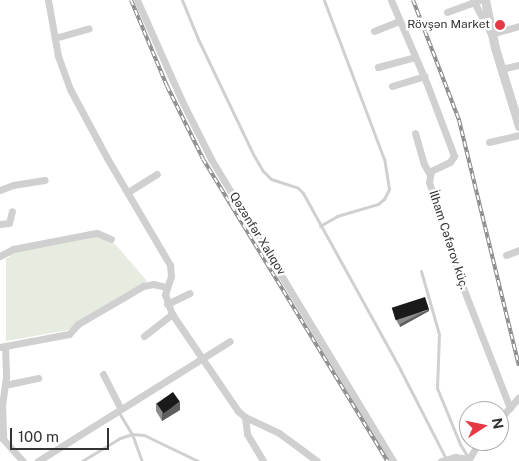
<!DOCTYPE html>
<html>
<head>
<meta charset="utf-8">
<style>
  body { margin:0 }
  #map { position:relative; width:519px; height:461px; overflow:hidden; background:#fff; font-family:"Public Sans",sans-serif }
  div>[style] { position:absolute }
  .green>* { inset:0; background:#e6ecdf }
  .service>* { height:3px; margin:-1.5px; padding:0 1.5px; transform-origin:1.5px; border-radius:1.5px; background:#d0d0d0 }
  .minor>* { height:7px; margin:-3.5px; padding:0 3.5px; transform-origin:3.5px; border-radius:3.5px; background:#d0d0d0 }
  .tertiary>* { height:9px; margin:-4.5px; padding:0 4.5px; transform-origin:4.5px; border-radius:4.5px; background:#d0d0d0 }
  .rail>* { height:4px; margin-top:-2px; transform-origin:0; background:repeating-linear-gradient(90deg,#fff 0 5.5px,#888 0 11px); box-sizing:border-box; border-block:1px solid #888 }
  .wall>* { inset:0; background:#8c8c8c }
  .shaded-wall>* { inset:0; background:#5f5f5f }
  .building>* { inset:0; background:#1a1a1a; transform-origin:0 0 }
  .dots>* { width:14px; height:14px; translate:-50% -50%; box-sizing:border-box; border:2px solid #fff; border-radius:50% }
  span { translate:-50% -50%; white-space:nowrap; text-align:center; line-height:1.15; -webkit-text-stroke:5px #fff; paint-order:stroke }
  .poi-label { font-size:12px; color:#333 }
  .right { translate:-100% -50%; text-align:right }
  .street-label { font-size:12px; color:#333 }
  .north { position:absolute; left:459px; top:401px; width:50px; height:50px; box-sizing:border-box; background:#fff; border:1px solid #adadad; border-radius:50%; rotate:79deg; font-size:14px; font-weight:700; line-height:20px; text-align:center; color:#333 }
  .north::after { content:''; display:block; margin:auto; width:18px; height:22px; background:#e63946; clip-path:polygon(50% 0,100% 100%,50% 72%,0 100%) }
  .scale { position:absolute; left:10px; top:428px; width:99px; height:22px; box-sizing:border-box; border:2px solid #333; border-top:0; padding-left:6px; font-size:15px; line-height:18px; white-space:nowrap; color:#333; -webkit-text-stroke:4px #fff; paint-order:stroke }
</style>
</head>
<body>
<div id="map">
  <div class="green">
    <div style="clip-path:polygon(91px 236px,99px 236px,115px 244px,147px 281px,68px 330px,6px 341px,6px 258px,10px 257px,10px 252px)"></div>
  </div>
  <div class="service">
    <div style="left:182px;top:0;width:42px;rotate:67.7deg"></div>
    <div style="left:198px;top:39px;width:127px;rotate:64.4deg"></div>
    <div style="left:253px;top:154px;width:20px;rotate:60deg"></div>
    <div style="left:263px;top:171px;width:11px;rotate:45deg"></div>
    <div style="left:271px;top:179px;width:28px;rotate:18deg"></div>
    <div style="left:298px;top:188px;width:7px;rotate:45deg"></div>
    <div style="left:303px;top:193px;width:201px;rotate:61.1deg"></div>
    <div style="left:400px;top:369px;width:101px;rotate:62.9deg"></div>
    <div style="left:320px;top:226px;width:20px;rotate:-30deg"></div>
    <div style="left:337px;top:216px;width:43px;rotate:-16.3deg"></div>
    <div style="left:378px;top:204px;width:8px;rotate:-40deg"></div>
    <div style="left:384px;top:199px;width:11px;rotate:-63deg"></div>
    <div style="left:389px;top:189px;width:30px;rotate:-99deg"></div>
    <div style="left:384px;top:159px;width:170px;rotate:-110.7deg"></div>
    <div style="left:421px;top:271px;width:66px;rotate:74.1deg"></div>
    <div style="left:439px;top:334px;width:54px;rotate:92.1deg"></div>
    <div style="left:437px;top:388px;width:61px;rotate:67.7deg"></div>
    <div style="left:460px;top:444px;width:17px;rotate:59deg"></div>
    <div style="left:118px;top:411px;width:27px;rotate:59deg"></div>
    <div style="left:132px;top:434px;width:12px;rotate:5deg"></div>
    <div style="left:144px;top:435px;width:60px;rotate:25.7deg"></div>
    <div style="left:82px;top:461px;width:44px;rotate:-31.2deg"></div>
    <div style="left:120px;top:438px;width:13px;rotate:-18deg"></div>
    <div style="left:132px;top:434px;width:29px;rotate:70deg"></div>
  </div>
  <div class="minor">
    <div style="left:48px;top:0;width:57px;rotate:79.9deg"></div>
    <div style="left:58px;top:56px;width:35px;rotate:70deg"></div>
    <div style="left:70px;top:89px;width:78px;rotate:61.8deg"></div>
    <div style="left:107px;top:158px;width:124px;rotate:59.5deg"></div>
    <div style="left:170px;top:265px;width:11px;rotate:85deg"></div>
    <div style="left:171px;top:276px;width:19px;rotate:108deg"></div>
    <div style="left:165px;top:294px;width:21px;rotate:71deg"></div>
    <div style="left:172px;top:314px;width:117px;rotate:55.8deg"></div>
    <div style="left:238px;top:411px;width:9px;rotate:41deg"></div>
    <div style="left:245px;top:417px;width:38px;rotate:25deg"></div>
    <div style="left:279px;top:433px;width:47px;rotate:36.4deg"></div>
    <div style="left:137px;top:0;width:108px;rotate:66deg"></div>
    <div style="left:181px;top:99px;width:67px;rotate:63.4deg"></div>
    <div style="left:211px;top:159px;width:353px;rotate:58.9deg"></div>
    <div style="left:391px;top:0;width:91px;rotate:66.8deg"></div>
    <div style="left:427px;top:84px;width:77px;rotate:69.4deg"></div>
    <div style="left:454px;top:156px;width:7px;rotate:124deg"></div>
    <div style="left:450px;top:162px;width:21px;rotate:155deg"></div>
    <div style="left:431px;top:171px;width:11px;rotate:100deg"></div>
    <div style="left:429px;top:182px;width:108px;rotate:72.2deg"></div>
    <div style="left:462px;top:285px;width:132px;rotate:68.7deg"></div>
    <div style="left:473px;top:0;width:38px;rotate:62deg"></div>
    <div style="left:491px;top:34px;width:29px;rotate:-16deg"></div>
    <div style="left:447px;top:12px;width:35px;rotate:-20deg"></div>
    <div style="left:374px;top:31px;width:27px;rotate:-22deg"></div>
    <div style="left:55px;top:38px;width:35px;rotate:-16deg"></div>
    <div style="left:378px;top:67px;width:38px;rotate:-15deg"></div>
    <div style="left:501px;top:69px;width:18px;rotate:-13deg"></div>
    <div style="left:392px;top:86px;width:34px;rotate:-17deg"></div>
    <div style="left:415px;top:133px;width:32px;rotate:74deg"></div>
    <div style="left:424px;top:164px;width:10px;rotate:61deg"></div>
    <div style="left:489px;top:142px;width:31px;rotate:-13deg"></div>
    <div style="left:0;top:190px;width:14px;rotate:-21deg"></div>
    <div style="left:13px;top:185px;width:32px;rotate:-9deg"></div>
    <div style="left:128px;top:192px;width:34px;rotate:-32deg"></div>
    <div style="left:0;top:224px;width:9px;rotate:-6deg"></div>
    <div style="left:9px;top:223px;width:12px;rotate:-76deg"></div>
    <div style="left:506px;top:255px;width:14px;rotate:-21deg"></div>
    <div style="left:0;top:256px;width:15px;rotate:-28deg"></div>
    <div style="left:13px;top:249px;width:78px;rotate:-11deg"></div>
    <div style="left:90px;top:234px;width:7px;rotate:-8deg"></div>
    <div style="left:97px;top:233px;width:15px;rotate:23deg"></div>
    <div style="left:167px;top:304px;width:25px;rotate:-26deg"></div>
    <div style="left:144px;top:336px;width:36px;rotate:-38deg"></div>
    <div style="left:5px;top:346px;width:31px;rotate:88deg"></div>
    <div style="left:6px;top:377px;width:27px;rotate:98deg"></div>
    <div style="left:2px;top:404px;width:35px;rotate:88deg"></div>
    <div style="left:3px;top:439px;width:30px;rotate:48deg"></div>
    <div style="left:0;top:347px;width:70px;rotate:-10.7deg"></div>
    <div style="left:69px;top:334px;width:13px;rotate:-48deg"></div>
    <div style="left:78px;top:324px;width:75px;rotate:-30.3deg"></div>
    <div style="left:143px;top:286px;width:10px;rotate:-11deg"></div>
    <div style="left:153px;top:284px;width:13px;rotate:13deg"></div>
    <div style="left:103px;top:374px;width:39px;rotate:63deg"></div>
    <div style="left:5px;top:385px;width:34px;rotate:-12deg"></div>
    <div style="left:245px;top:417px;width:17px;rotate:83deg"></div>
    <div style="left:247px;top:434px;width:31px;rotate:59deg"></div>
    <div style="left:499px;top:420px;width:30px;rotate:-49deg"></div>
    <div style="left:469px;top:459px;width:21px;rotate:-59deg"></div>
    <div style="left:38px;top:461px;width:226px;rotate:-32deg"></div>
    <div style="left:441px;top:461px;width:15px;rotate:-16deg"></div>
    <div style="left:455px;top:457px;width:14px;rotate:8deg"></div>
  </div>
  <div class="tertiary">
    <div style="left:485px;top:0;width:49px;rotate:78.2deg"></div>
    <div style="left:495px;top:48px;width:82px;rotate:72.9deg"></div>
  </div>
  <div class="rail">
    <div style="left:131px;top:0;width:93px;rotate:67.3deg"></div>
    <div style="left:167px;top:86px;width:81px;rotate:63.7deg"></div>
    <div style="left:203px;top:159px;width:354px;rotate:58.6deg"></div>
    <div style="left:413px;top:0;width:129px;rotate:69deg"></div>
    <div style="left:459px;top:120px;width:253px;rotate:76.3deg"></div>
  </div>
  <div class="wall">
    <div style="clip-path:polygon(429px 311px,400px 327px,394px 316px,394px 314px)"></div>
    <div style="clip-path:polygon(156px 403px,180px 410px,162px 421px,156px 411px)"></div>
  </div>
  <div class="shaded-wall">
    <div style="clip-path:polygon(429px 309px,429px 311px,400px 327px,400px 324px)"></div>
    <div style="clip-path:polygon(180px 402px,180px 410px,162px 421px,162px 413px)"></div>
  </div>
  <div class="building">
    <div style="left:425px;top:297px;width:13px;height:35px;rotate:72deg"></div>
    <div style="left:173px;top:392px;width:12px;height:20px;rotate:55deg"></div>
  </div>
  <div class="dots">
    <div style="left:500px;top:25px;background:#e63946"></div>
  </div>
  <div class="poi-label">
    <span class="right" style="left:490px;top:25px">Rövşən Market</span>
  </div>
  <div class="street-label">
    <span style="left:257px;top:234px;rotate:58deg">Qəzənfər Xalıqov</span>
    <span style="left:448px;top:240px;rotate:72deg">İlham Cəfərov küç.</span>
  </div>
  <div class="north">N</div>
  <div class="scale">100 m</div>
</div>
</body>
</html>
